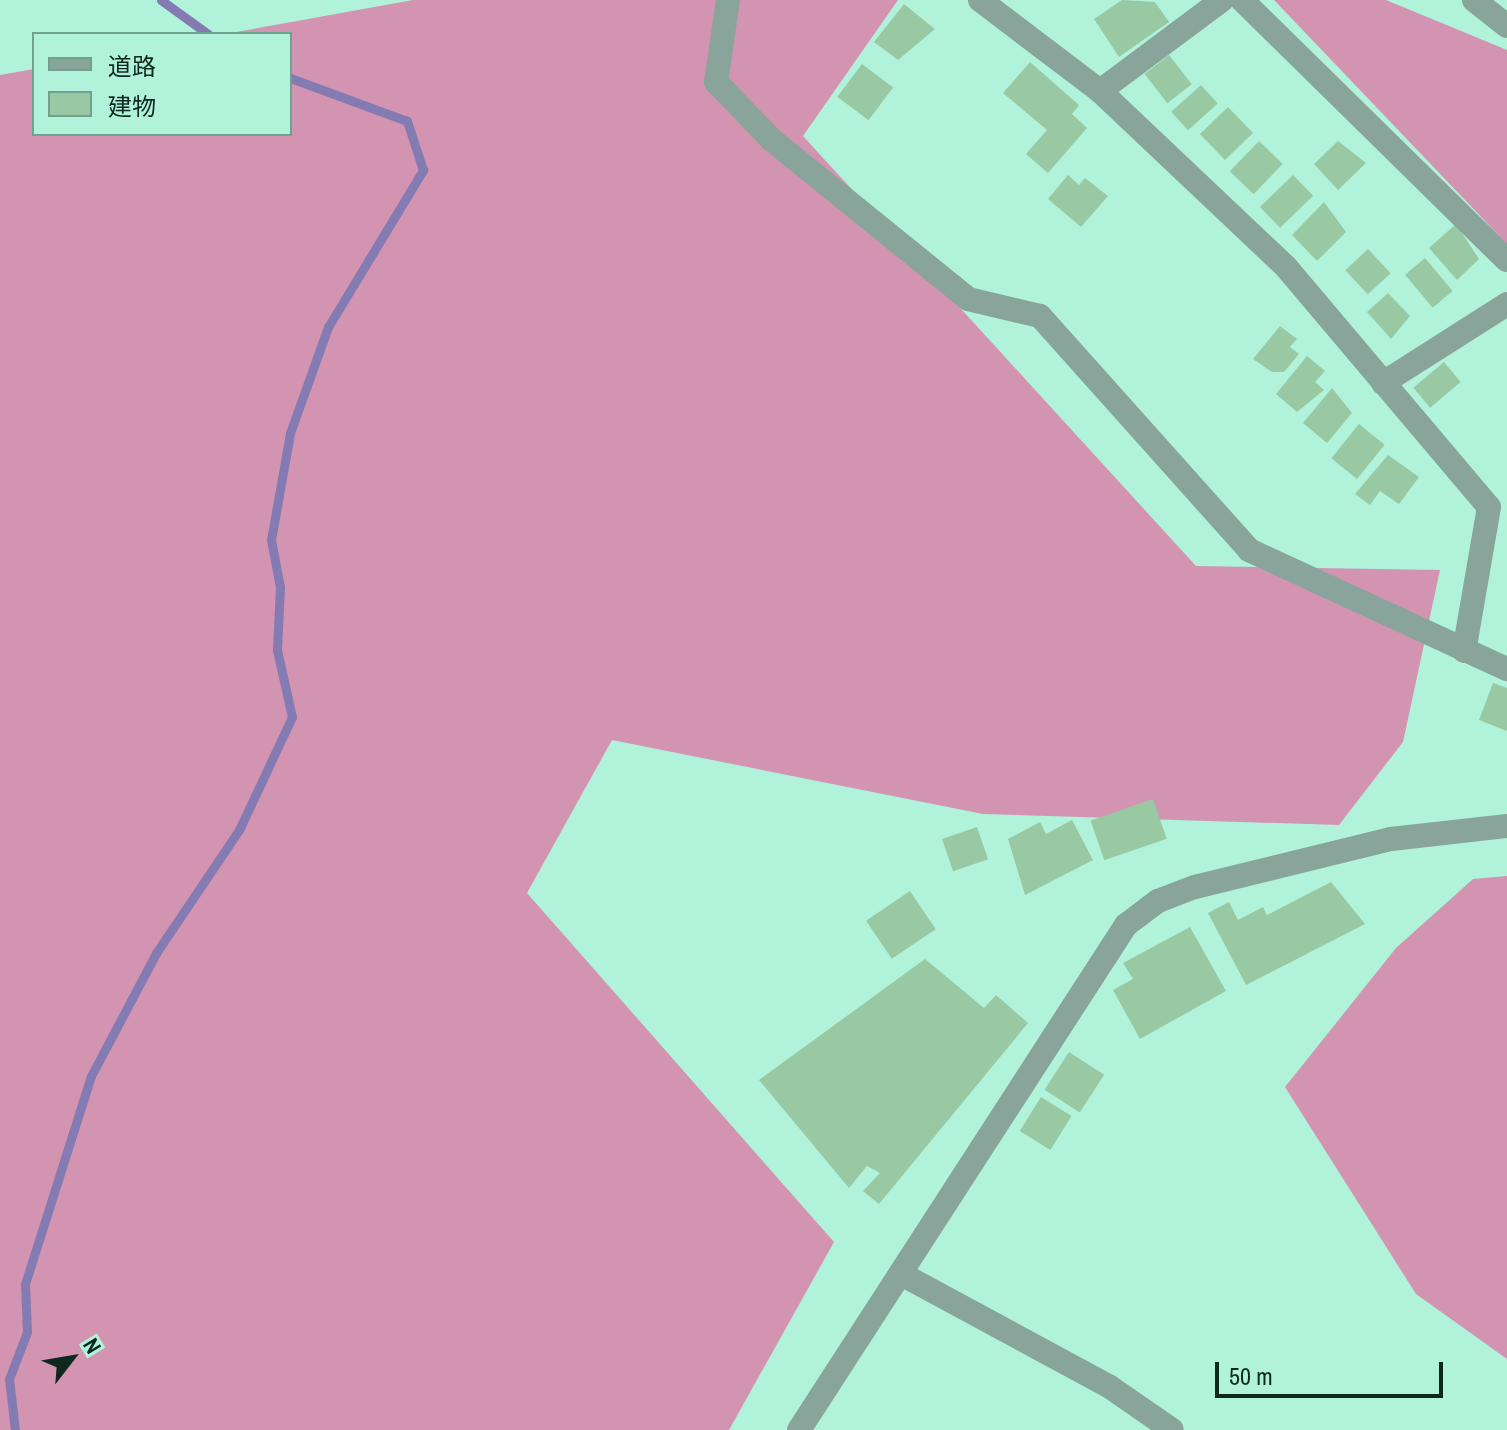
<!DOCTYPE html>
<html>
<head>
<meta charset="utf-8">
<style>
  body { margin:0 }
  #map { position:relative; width:1507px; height:1430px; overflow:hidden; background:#b1f2db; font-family:"Archivo Narrow","Noto Sans JP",sans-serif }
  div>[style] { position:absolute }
  .forest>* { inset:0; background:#d394b1 }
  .stream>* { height:9px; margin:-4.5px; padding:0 4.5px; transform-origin:4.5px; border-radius:4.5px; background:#847bb3 }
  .building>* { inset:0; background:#99c9a3; transform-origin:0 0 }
  .minor>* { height:24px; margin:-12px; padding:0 12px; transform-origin:12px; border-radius:12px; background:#89a49a }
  span { translate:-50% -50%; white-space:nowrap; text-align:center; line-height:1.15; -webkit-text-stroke:8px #b1f2db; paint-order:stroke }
  .legend { position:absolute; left:32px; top:32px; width:260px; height:104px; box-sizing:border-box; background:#b1f2db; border:2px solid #70a190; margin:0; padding:10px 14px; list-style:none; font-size:24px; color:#0e2820 }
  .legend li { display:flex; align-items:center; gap:16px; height:40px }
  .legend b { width:40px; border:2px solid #70a190 }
  .north { position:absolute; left:32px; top:1318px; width:80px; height:80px; -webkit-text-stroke:6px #b1f2db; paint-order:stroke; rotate:59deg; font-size:22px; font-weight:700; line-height:32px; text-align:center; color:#0e2820 }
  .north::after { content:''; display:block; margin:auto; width:28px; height:36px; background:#0e2820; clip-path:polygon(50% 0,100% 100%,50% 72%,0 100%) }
  .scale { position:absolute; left:1215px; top:1362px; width:228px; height:36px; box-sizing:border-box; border:4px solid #0e2820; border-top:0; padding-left:10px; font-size:24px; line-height:28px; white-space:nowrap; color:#0e2820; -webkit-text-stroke:6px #b1f2db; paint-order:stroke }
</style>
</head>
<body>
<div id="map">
  <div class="forest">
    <div style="clip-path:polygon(413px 0,898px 0,803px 136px,1196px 566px,1440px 570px,1403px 742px,1339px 825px,983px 814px,612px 740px,527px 893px,834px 1242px,729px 1430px,0 1430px,0 75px,34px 69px,34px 134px,290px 134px,290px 34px,225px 34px)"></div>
    <div style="clip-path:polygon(1274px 0,1386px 0,1507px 50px,1507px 244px)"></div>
    <div style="clip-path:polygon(1507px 876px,1507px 1359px,1416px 1294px,1285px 1087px,1396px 948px,1473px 879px)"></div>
  </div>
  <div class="stream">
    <div style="left:161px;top:0;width:58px;rotate:35.9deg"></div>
    <div style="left:15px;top:1430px;width:51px;rotate:-96.7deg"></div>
    <div style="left:9px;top:1379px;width:50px;rotate:-69deg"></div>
    <div style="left:27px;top:1332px;width:48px;rotate:-92.4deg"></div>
    <div style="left:25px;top:1284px;width:218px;rotate:-72.4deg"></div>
    <div style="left:91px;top:1076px;width:139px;rotate:-62.1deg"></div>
    <div style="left:156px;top:953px;width:148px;rotate:-56deg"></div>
    <div style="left:239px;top:830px;width:125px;rotate:-64.9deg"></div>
    <div style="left:292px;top:717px;width:69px;rotate:-102.6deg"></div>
    <div style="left:277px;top:650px;width:63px;rotate:-87.3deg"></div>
    <div style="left:280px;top:587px;width:48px;rotate:-100.8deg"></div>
    <div style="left:271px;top:540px;width:109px;rotate:-79.9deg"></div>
    <div style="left:290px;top:433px;width:113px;rotate:-70.3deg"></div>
    <div style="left:328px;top:327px;width:184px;rotate:-58.8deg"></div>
    <div style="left:423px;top:170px;width:52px;rotate:-108.1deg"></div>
    <div style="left:407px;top:121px;width:125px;rotate:-159.8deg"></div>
  </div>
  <div class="building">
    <div style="clip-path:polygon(1122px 0,1155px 2px,1169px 22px,1119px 57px,1094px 19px)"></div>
    <div style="clip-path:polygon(904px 4px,935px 29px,898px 60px,874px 42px)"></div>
    <div style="left:1169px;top:55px;width:37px;height:31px;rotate:52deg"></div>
    <div style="clip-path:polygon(1030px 62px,1079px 105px,1072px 114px,1087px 128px,1048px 173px,1026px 154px,1047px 130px,1003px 93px)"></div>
    <div style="left:862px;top:64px;width:39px;height:41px;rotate:37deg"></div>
    <div style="left:1201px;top:85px;width:25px;height:40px;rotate:48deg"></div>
    <div style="left:1228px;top:107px;width:36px;height:39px;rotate:46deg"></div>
    <div style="left:1259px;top:141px;width:33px;height:42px;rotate:44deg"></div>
    <div style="clip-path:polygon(1338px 141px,1366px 163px,1338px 190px,1314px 164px)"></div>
    <div style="clip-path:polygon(1068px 175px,1079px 185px,1085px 178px,1108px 196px,1081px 227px,1048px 199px)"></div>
    <div style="left:1293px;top:175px;width:29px;height:46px;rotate:46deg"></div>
    <div style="clip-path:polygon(1324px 202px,1346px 232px,1317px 261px,1292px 235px)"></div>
    <div style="clip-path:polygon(1456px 224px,1479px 259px,1457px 280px,1429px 248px)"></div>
    <div style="left:1368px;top:249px;width:33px;height:31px;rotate:47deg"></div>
    <div style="left:1425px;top:258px;width:43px;height:26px;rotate:50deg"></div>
    <div style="clip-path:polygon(1388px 293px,1410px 316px,1391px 339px,1367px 312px)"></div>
    <div style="clip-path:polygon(1280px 326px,1297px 339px,1290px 347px,1299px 354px,1284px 372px,1272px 372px,1253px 359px)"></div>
    <div style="clip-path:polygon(1307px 356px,1325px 371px,1315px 382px,1324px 390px,1297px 412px,1276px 394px)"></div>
    <div style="left:1444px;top:362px;width:26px;height:40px;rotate:50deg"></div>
    <div style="clip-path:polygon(1332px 388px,1352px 413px,1327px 443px,1303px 423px)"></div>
    <div style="left:1359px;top:424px;width:33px;height:44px;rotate:39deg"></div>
    <div style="clip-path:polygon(1388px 455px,1419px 477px,1399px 504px,1380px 491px,1370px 505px,1355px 494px)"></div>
    <div style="clip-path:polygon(1493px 683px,1507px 688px,1507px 731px,1479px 720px)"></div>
    <div style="left:1153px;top:799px;width:42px;height:66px;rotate:71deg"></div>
    <div style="clip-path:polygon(1072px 820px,1093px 860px,1025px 895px,1008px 839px,1040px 822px,1046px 834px)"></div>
    <div style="left:977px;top:827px;width:34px;height:37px;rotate:71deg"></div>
    <div style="clip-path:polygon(1331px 882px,1365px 924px,1246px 985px,1208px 913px,1229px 902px,1238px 920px,1263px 907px,1267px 915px)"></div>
    <div style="left:910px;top:891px;width:46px;height:53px;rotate:56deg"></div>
    <div style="clip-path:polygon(1190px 927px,1226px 991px,1140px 1039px,1113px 990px,1133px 979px,1123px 963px)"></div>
    <div style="clip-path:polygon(925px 959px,984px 1008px,996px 995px,1028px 1023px,879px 1204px,863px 1191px,880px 1173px,867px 1166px,849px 1188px,759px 1080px)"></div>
    <div style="left:1069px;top:1052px;width:42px;height:45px;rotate:33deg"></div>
    <div style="left:1041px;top:1097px;width:36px;height:40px;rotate:32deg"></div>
  </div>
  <div class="minor">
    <div style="left:728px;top:0;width:83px;rotate:98.3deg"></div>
    <div style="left:716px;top:82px;width:81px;rotate:46deg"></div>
    <div style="left:772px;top:140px;width:252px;rotate:39deg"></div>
    <div style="left:968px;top:299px;width:74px;rotate:13.3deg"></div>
    <div style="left:1040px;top:316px;width:314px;rotate:48.2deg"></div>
    <div style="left:1249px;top:550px;width:284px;rotate:24.8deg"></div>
    <div style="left:980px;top:0;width:151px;rotate:37.2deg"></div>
    <div style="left:1100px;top:91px;width:256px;rotate:43.4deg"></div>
    <div style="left:1286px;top:267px;width:314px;rotate:49.8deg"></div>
    <div style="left:1489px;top:507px;width:146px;rotate:99.8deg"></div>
    <div style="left:1242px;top:0;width:371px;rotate:44.5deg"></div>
    <div style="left:1474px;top:0;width:42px;rotate:38.2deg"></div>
    <div style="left:1100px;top:91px;width:152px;rotate:-36.7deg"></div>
    <div style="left:1383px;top:383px;width:147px;rotate:-32.5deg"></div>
    <div style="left:903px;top:1275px;width:235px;rotate:28.4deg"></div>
    <div style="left:1110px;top:1387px;width:75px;rotate:34.7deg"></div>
    <div style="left:799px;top:1430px;width:602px;rotate:-57.08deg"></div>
    <div style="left:1126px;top:925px;width:40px;rotate:-37deg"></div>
    <div style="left:1158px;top:901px;width:40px;rotate:-21deg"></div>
    <div style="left:1195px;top:887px;width:202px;rotate:-13.8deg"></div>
    <div style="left:1391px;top:839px;width:117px;rotate:-6.4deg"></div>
  </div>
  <ul class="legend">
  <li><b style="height:10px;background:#89a49a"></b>道路</li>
  <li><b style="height:22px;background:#99c9a3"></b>建物</li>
  </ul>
  <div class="north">N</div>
  <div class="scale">50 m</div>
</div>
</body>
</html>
